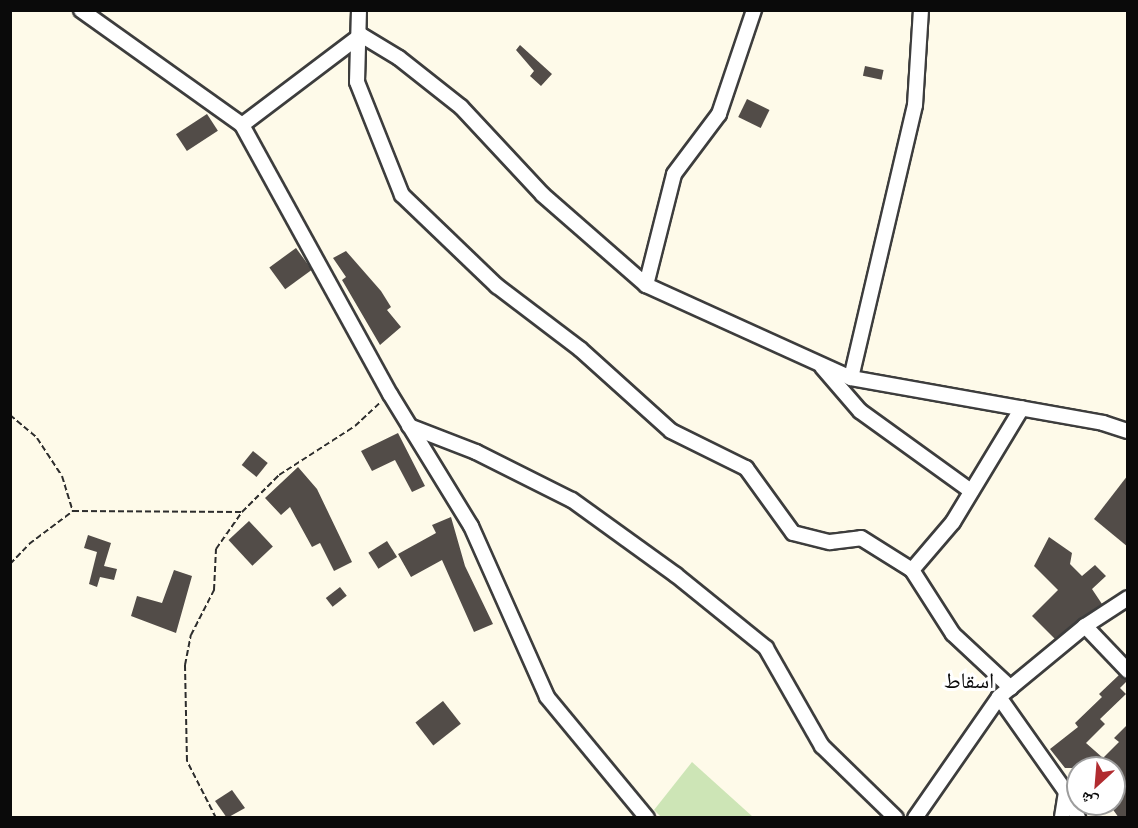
<!DOCTYPE html>
<html>
<head>
<meta charset="utf-8">
<style>
  body { margin:0 }
  #map { position:relative; width:1138px; height:828px; overflow:hidden; background:#fefae9; font-family:"Source Serif 4","Noto Naskh Arabic",serif }
  div>[style] { position:absolute }
  .green>* { inset:0; background:#cde5b6 }
  .building>* { inset:0; background:#524c48; transform-origin:0 0 }
  .path>* { height:2px; margin-top:-1px; transform-origin:0; background:repeating-linear-gradient(90deg,#2c2c2c 0 6px,transparent 0 9px) }
  .roads { filter:drop-shadow(2px 0 #3d3d3d) drop-shadow(-2px 0 #3d3d3d) drop-shadow(0 2px #3d3d3d) drop-shadow(0 -2px #3d3d3d) }
  .minor>* { height:14px; margin:-7px; padding:0 7px; transform-origin:7px; border-radius:7px; background:#fff }
  span { translate:-50% -50%; white-space:nowrap; text-align:center; line-height:1.15; -webkit-text-stroke:6px #fff; paint-order:stroke }
  .quarter-label { font-size:22px; color:#0a0a0a }
  .frame { position:absolute; inset:0; border:12px solid #0a0a0a; pointer-events:none }
  .north { position:absolute; left:1066px; top:756px; width:60px; height:60px; box-sizing:border-box; background:#fff; border:2px solid #9d9d9d; border-radius:50%; rotate:206deg; font-size:16px; font-weight:700; line-height:24px; text-align:center; color:#0a0a0a }
  .north::after { content:''; display:block; margin:auto; width:21px; height:27px; background:#b12c30; clip-path:polygon(50% 0,100% 100%,50% 72%,0 100%) }
</style>
</head>
<body>
<div id="map">
  <div class="green">
    <div style="clip-path:polygon(692px 762px,753px 817px,661px 817px,654px 810px)"></div>
  </div>
  <div class="building">
    <div style="clip-path:polygon(520px 45px,552px 74px,541px 86px,530px 76px,534px 71px,516px 50px)"></div>
    <div style="left:865px;top:66px;width:19px;height:10px;rotate:12deg"></div>
    <div style="left:747px;top:99px;width:25px;height:20px;rotate:26deg"></div>
    <div style="left:207px;top:114px;width:20px;height:37px;rotate:57deg"></div>
    <div style="left:296px;top:248px;width:27px;height:33px;rotate:54deg"></div>
    <div style="clip-path:polygon(346px 251px,381px 291px,391px 307px,387px 310px,401px 327px,380px 345px,342px 280px,346px 277px,333px 258px)"></div>
    <div style="clip-path:polygon(398px 433px,425px 486px,412px 492px,395px 460px,372px 471px,361px 451px)"></div>
    <div style="left:253px;top:451px;width:19px;height:18px;rotate:39deg"></div>
    <div style="clip-path:polygon(298px 467px,317px 489px,352px 562px,334px 571px,320px 543px,312px 547px,290px 507px,281px 515px,265px 498px)"></div>
    <div style="clip-path:polygon(1128px 475px,1128px 547px,1094px 519px)"></div>
    <div style="clip-path:polygon(451px 517px,465px 566px,493px 624px,474px 632px,442px 560px,411px 577px,398px 554px,436px 533px,432px 525px)"></div>
    <div style="left:249px;top:521px;width:35px;height:28px;rotate:47deg"></div>
    <div style="clip-path:polygon(88px 535px,111px 543px,104px 566px,117px 569px,114px 580px,100px 577px,97px 587px,89px 584px,97px 552px,84px 548px)"></div>
    <div style="clip-path:polygon(1049px 537px,1072px 553px,1070px 564px,1082px 576px,1095px 565px,1106px 576px,1092px 589px,1102px 604px,1055px 639px,1032px 616px,1058px 590px,1034px 566px)"></div>
    <div style="left:387px;top:541px;width:19px;height:22px;rotate:58deg"></div>
    <div style="clip-path:polygon(174px 570px,192px 576px,176px 633px,131px 616px,137px 596px,162px 603px)"></div>
    <div style="left:340px;top:587px;width:11px;height:18px;rotate:52deg"></div>
    <div style="clip-path:polygon(1119px 675px,1128px 680px,1120px 688px,1126px 694px,1100px 719px,1105px 724px,1086px 743px,1103px 758px,1119px 742px,1114px 738px,1128px 724px,1128px 818px,1119px 818px,1109px 804px,1114px 804px,1114px 768px,1065px 768px,1050px 749px,1078px 727px,1075px 723px,1102px 697px,1099px 694px)"></div>
    <div style="left:443px;top:701px;width:29px;height:35px;rotate:52deg"></div>
    <div style="clip-path:polygon(232px 790px,245px 808px,227px 818px,215px 801px)"></div>
  </div>
  <div class="path">
    <div style="left:10px;top:415px;width:35px;rotate:40deg"></div>
    <div style="left:37px;top:438px;width:45px;rotate:56.7deg"></div>
    <div style="left:62px;top:476px;width:37px;rotate:73deg"></div>
    <div style="left:10px;top:564px;width:28px;rotate:-46deg"></div>
    <div style="left:29px;top:544px;width:55px;rotate:-36.9deg"></div>
    <div style="left:73px;top:511px;width:169px;rotate:0.3deg"></div>
    <div style="left:242px;top:512px;width:52px;rotate:-45deg"></div>
    <div style="left:279px;top:475px;width:90px;rotate:-32.8deg"></div>
    <div style="left:355px;top:426px;width:35px;rotate:-43deg"></div>
    <div style="left:216px;top:818px;width:64px;rotate:-117deg"></div>
    <div style="left:187px;top:761px;width:96px;rotate:-91.2deg"></div>
    <div style="left:185px;top:665px;width:31px;rotate:-79deg"></div>
    <div style="left:191px;top:635px;width:51px;rotate:-62.9deg"></div>
    <div style="left:214px;top:590px;width:41px;rotate:-87.2deg"></div>
    <div style="left:216px;top:549px;width:45px;rotate:-54.9deg"></div>
  </div>
  <div class="roads">
    <div class="minor">
      <div style="left:81px;top:10px;width:198px;rotate:35.5deg"></div>
      <div style="left:359px;top:10px;width:72px;rotate:91.6deg"></div>
      <div style="left:357px;top:82px;width:122px;rotate:68.3deg"></div>
      <div style="left:402px;top:195px;width:132px;rotate:43.8deg"></div>
      <div style="left:497px;top:286px;width:104px;rotate:37.2deg"></div>
      <div style="left:580px;top:349px;width:122px;rotate:42deg"></div>
      <div style="left:671px;top:431px;width:84px;rotate:26.3deg"></div>
      <div style="left:746px;top:468px;width:80px;rotate:54.1deg"></div>
      <div style="left:793px;top:533px;width:38px;rotate:14deg"></div>
      <div style="left:830px;top:542px;width:31px;rotate:-7deg"></div>
      <div style="left:861px;top:538px;width:60px;rotate:32.1deg"></div>
      <div style="left:912px;top:570px;width:76px;rotate:57.4deg"></div>
      <div style="left:953px;top:634px;width:79px;rotate:43deg"></div>
      <div style="left:361px;top:35px;width:149px;rotate:142.9deg"></div>
      <div style="left:242px;top:125px;width:307px;rotate:61.2deg"></div>
      <div style="left:390px;top:394px;width:155px;rotate:58.5deg"></div>
      <div style="left:471px;top:526px;width:187px;rotate:66deg"></div>
      <div style="left:547px;top:697px;width:157px;rotate:50.4deg"></div>
      <div style="left:361px;top:35px;width:44px;rotate:31.2deg"></div>
      <div style="left:399px;top:58px;width:79px;rotate:38.3deg"></div>
      <div style="left:461px;top:107px;width:120px;rotate:47deg"></div>
      <div style="left:543px;top:195px;width:137px;rotate:41.1deg"></div>
      <div style="left:646px;top:285px;width:225px;rotate:24.4deg"></div>
      <div style="left:851px;top:378px;width:256px;rotate:10.1deg"></div>
      <div style="left:1103px;top:423px;width:26px;rotate:18deg"></div>
      <div style="left:646px;top:285px;width:114px;rotate:-75.8deg"></div>
      <div style="left:674px;top:174px;width:75px;rotate:-53.1deg"></div>
      <div style="left:719px;top:114px;width:110px;rotate:-71.4deg"></div>
      <div style="left:822px;top:367px;width:58px;rotate:49.2deg"></div>
      <div style="left:860px;top:411px;width:137px;rotate:35.8deg"></div>
      <div style="left:851px;top:378px;width:280px;rotate:-76.8deg"></div>
      <div style="left:915px;top:105px;width:95px;rotate:-86.4deg"></div>
      <div style="left:409px;top:426px;width:72px;rotate:21.2deg"></div>
      <div style="left:476px;top:452px;width:107px;rotate:26.6deg"></div>
      <div style="left:572px;top:500px;width:128px;rotate:35.8deg"></div>
      <div style="left:676px;top:575px;width:116px;rotate:39deg"></div>
      <div style="left:766px;top:648px;width:113px;rotate:60.3deg"></div>
      <div style="left:822px;top:746px;width:103px;rotate:44.2deg"></div>
      <div style="left:912px;top:570px;width:63px;rotate:-49.5deg"></div>
      <div style="left:953px;top:522px;width:133px;rotate:-58.8deg"></div>
      <div style="left:1085px;top:626px;width:62px;rotate:46.3deg"></div>
      <div style="left:999px;top:697px;width:116px;rotate:54.8deg"></div>
      <div style="left:1066px;top:792px;width:26px;rotate:99deg"></div>
      <div style="left:1066px;top:792px;width:29px;rotate:65deg"></div>
      <div style="left:915px;top:818px;width:147px;rotate:-55.2deg"></div>
      <div style="left:999px;top:697px;width:112px;rotate:-39.5deg"></div>
      <div style="left:1085px;top:626px;width:51px;rotate:-33.1deg"></div>
    </div>
  </div>
  <div class="quarter-label">
    <span style="left:969px;top:681px">اسقاط</span>
  </div>
  <div class="frame"></div>
  <div class="north">ش</div>
</div>
</body>
</html>
